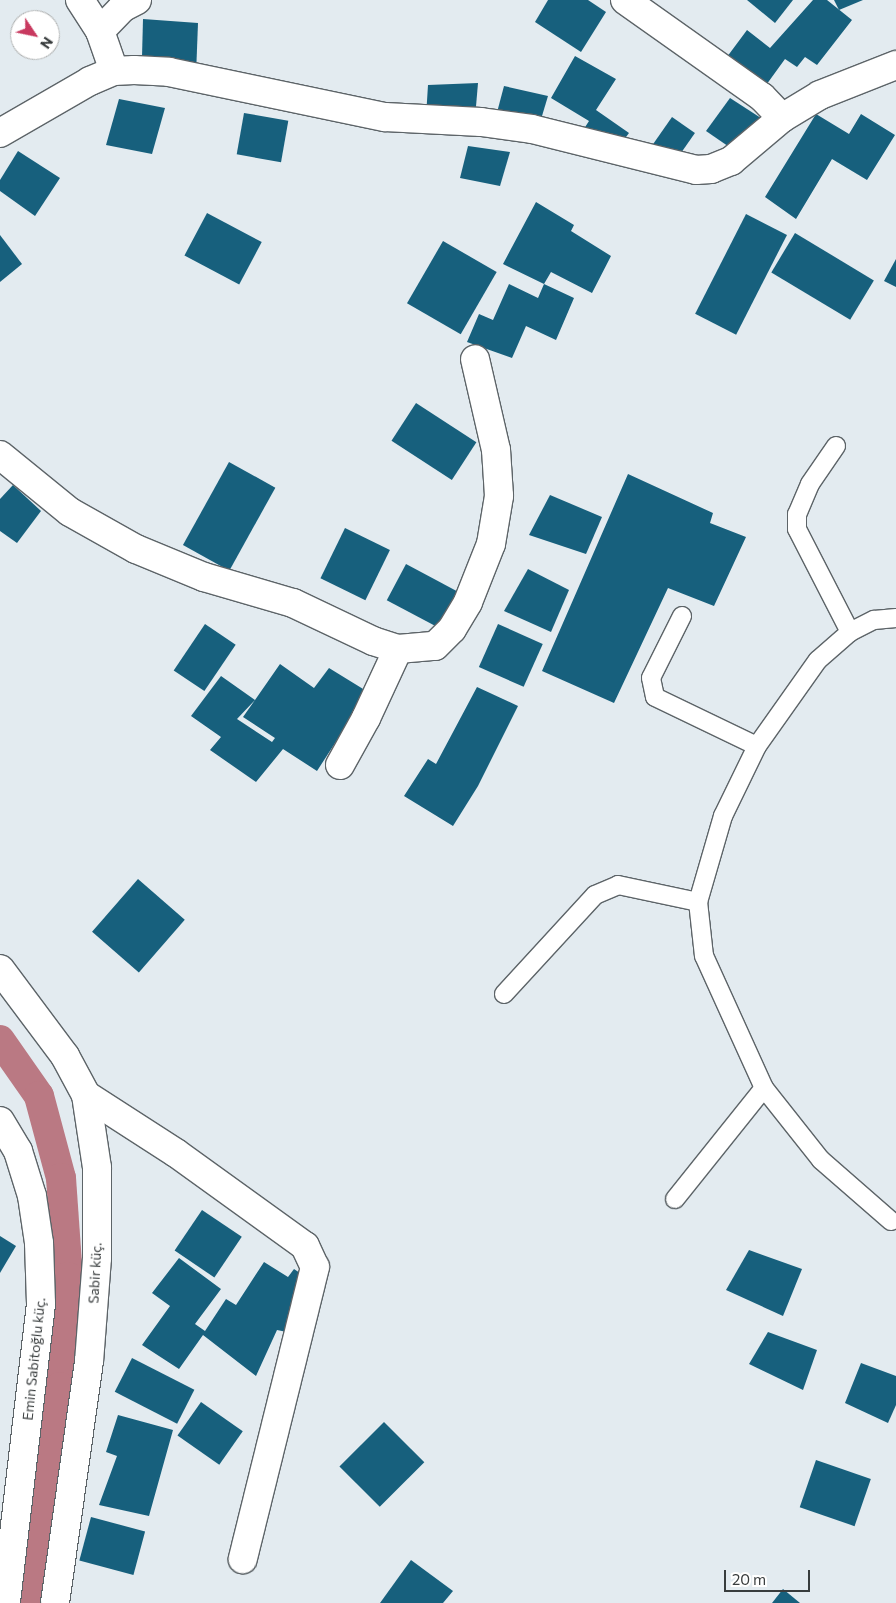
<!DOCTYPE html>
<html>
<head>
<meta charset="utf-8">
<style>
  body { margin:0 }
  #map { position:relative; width:896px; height:1603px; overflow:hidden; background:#e3ebf0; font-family:Commissioner,sans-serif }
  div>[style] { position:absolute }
  .canal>* { height:30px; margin:-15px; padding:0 15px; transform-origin:15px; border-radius:15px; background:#ba7983 }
  .building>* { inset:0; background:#17607d; transform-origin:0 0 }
  .roads { filter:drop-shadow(1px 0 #5d6468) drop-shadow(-1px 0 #5d6468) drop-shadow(0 1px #5d6468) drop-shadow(0 -1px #5d6468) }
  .service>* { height:18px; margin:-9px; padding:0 9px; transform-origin:9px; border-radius:9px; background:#fff }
  .minor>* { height:28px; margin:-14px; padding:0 14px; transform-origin:14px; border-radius:14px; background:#fff }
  span { translate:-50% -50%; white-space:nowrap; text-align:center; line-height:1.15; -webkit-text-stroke:5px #fff; paint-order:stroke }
  .street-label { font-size:14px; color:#383c3d }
  .north { position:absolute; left:10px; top:10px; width:50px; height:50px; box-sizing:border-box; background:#fff; border:1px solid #afb1b1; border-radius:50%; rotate:124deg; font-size:14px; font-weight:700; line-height:20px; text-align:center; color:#383c3d }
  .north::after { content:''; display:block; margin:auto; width:18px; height:22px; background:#c8395f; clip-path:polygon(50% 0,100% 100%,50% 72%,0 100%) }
  .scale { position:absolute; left:724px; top:1570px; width:86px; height:22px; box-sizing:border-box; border:2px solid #383c3d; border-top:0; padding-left:6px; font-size:15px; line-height:18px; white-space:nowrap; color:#383c3d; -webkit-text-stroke:4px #fff; paint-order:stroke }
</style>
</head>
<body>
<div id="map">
  <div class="canal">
    <div style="left:0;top:1040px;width:68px;rotate:55.1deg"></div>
    <div style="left:39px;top:1096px;width:85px;rotate:75deg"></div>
    <div style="left:61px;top:1178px;width:99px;rotate:86deg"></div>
    <div style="left:68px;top:1277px;width:110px;rotate:94.2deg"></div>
    <div style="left:60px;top:1387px;width:218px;rotate:97.9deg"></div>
  </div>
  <div class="building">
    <div style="clip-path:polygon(548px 0,588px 0,606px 12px,581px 52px,535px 22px)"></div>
    <div style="clip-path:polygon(747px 0,793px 0,775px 23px)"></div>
    <div style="clip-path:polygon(813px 0,827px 0,852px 20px,817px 65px,805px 57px,797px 67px,785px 59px,761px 92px,721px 65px,747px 30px,770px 48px)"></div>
    <div style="clip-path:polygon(834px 0,863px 0,839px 10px)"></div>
    <div style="clip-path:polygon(143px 19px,198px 23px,196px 75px,142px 57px)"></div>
    <div style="clip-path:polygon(575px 56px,616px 79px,596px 110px,629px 133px,617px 149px,578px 138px,589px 121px,551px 98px)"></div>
    <div style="clip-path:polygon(478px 83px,475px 118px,426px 117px,428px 85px)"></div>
    <div style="clip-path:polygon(504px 86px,548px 96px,539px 126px,495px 120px)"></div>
    <div style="clip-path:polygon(730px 98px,770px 124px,738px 153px,706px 131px)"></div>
    <div style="clip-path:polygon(119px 99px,165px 108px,152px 154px,106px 145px)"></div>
    <div style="left:244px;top:113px;width:45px;height:42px;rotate:10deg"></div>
    <div style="clip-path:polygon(816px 114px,849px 134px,861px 114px,895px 135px,867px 180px,832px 159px,796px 219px,765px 197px)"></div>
    <div style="left:672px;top:117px;width:28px;height:35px;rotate:35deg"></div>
    <div style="clip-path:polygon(468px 146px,510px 152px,500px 186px,460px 178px)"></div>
    <div style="clip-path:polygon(18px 151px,60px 178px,35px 216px,0 191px,0 180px)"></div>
    <div style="clip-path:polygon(536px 202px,574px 225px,571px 231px,611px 256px,592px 293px,551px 272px,544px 284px,574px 298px,556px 340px,526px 326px,512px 358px,467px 342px,479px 314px,493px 320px,509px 284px,538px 298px,544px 284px,503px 264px)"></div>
    <div style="left:207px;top:213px;width:62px;height:48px;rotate:28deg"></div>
    <div style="left:746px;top:214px;width:46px;height:112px;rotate:27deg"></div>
    <div style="left:795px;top:233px;width:92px;height:46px;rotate:31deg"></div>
    <div style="clip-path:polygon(0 235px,22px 264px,0 282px)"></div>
    <div style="left:443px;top:241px;width:62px;height:72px;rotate:30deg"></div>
    <div style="clip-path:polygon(896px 259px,896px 287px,884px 281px)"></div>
    <div style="left:416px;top:403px;width:72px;height:45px;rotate:33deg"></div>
    <div style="left:229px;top:462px;width:53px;height:95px;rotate:29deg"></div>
    <div style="clip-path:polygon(628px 474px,713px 513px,710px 523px,746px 537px,714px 606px,668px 588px,614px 703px,542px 671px)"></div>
    <div style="clip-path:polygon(13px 485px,41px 511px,17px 543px,0 531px,0 499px)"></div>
    <div style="clip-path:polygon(550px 495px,602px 517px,586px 554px,529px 535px)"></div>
    <div style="left:345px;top:528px;width:50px;height:56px;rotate:26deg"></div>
    <div style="left:406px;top:564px;width:61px;height:41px;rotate:28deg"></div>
    <div style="clip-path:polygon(528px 569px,569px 590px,551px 632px,504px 611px)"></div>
    <div style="left:205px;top:624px;width:37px;height:56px;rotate:34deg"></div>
    <div style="left:498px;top:624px;width:49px;height:47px;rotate:24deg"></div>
    <div style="clip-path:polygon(280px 664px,314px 688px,329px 668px,368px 692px,317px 771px,283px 749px,256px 782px,210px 750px,221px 737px,191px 716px,221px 676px,255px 700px,237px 719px,272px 742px,275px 738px,243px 717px,255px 700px)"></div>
    <div style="clip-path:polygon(477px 687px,518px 706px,478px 786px,453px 826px,404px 796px,428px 759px,436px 764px)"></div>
    <div style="left:138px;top:879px;width:62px;height:70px;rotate:41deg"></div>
    <div style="left:202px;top:1210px;width:48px;height:49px;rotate:34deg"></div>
    <div style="clip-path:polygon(0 1236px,16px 1246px,0 1273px)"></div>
    <div style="clip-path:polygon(749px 1250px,802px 1269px,783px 1316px,726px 1290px)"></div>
    <div style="clip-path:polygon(179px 1258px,221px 1289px,195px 1324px,205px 1331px,226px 1299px,236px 1305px,264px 1262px,288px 1277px,294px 1269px,306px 1277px,292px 1333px,277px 1330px,256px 1376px,203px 1335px,179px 1369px,142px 1345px,170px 1306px,152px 1293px)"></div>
    <div style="clip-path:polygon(768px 1332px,817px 1350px,803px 1390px,749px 1364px)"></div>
    <div style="left:132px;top:1358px;width:70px;height:38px;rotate:27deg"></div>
    <div style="clip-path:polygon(861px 1363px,896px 1376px,896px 1405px,888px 1423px,845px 1403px)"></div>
    <div style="left:201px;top:1402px;width:51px;height:41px;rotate:35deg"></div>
    <div style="clip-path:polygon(118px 1415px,173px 1430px,149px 1516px,99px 1505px,117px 1456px,106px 1452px)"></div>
    <div style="left:384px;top:1422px;width:57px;height:63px;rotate:45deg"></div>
    <div style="left:816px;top:1460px;width:58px;height:50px;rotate:19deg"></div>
    <div style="left:91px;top:1517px;width:56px;height:45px;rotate:15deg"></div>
    <div style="clip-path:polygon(411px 1560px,453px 1591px,443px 1603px,380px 1603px)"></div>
    <div style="clip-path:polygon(783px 1589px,800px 1603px,772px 1603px)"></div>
  </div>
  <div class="roads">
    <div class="service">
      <div style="left:836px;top:446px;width:46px;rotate:124.4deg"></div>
      <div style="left:810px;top:484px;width:33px;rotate:113deg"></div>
      <div style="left:797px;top:514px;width:15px;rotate:90deg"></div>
      <div style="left:797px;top:529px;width:116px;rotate:62.8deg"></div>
      <div style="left:682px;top:616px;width:69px;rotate:116.6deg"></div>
      <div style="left:651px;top:678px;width:19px;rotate:78deg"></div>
      <div style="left:655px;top:697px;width:113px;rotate:25.7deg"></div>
      <div style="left:504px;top:994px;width:134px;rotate:-47.4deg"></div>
      <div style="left:595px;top:895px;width:25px;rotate:-23deg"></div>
      <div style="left:618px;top:885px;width:82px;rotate:12deg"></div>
      <div style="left:675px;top:1199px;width:142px;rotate:-51.3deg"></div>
      <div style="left:891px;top:1221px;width:93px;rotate:-138.9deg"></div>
      <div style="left:821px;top:1160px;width:92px;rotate:-128.4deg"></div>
      <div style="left:764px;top:1088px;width:145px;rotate:-114.4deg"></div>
      <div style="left:704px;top:956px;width:54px;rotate:-96.3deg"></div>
      <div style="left:698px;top:902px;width:90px;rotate:-73.8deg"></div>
      <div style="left:723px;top:816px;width:78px;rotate:-64.1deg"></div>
      <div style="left:757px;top:746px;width:105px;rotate:-54.7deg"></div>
      <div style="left:818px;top:660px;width:43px;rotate:-41.2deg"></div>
      <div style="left:850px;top:632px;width:27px;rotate:-27deg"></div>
      <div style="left:874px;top:620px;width:22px;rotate:-5deg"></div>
    </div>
    <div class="minor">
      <div style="left:80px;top:0;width:37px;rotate:57deg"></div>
      <div style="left:100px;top:31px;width:42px;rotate:70.7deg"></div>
      <div style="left:625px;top:0;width:168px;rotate:35.3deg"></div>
      <div style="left:762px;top:97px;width:29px;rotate:46deg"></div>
      <div style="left:100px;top:31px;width:32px;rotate:-46deg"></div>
      <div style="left:122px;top:8px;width:17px;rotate:-28deg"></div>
      <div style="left:0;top:133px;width:104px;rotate:-30deg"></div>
      <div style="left:90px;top:81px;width:26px;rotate:-23deg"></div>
      <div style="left:114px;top:71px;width:20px;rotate:-3deg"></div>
      <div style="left:134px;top:70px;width:35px;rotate:3deg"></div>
      <div style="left:169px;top:72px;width:221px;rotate:11.8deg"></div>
      <div style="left:385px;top:117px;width:96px;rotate:3deg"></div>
      <div style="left:481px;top:122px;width:51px;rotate:7.8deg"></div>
      <div style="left:532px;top:129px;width:169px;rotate:14deg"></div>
      <div style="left:696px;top:170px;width:15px;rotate:-4deg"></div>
      <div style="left:711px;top:169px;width:22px;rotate:-22deg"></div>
      <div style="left:731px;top:161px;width:67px;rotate:-40.1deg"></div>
      <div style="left:782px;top:118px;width:44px;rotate:-31.2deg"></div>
      <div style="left:820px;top:95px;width:82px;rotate:-21.5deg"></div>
      <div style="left:0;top:455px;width:90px;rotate:39.2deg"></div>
      <div style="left:70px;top:512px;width:76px;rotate:29.3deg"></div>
      <div style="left:136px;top:549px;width:74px;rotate:22.4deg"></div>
      <div style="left:204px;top:577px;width:93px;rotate:16.3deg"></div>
      <div style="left:293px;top:603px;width:89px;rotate:25.4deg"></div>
      <div style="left:373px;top:641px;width:26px;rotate:18deg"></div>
      <div style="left:398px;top:649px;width:37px;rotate:-5deg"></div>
      <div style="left:435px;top:646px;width:24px;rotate:-45deg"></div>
      <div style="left:452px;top:629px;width:31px;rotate:-59deg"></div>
      <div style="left:468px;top:602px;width:62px;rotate:-68.4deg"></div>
      <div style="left:491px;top:544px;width:49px;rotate:-80.5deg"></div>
      <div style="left:499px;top:496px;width:46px;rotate:-93.7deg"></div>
      <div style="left:496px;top:450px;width:93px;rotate:-103deg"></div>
      <div style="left:340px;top:765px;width:54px;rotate:-61deg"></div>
      <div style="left:366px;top:718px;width:76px;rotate:-65.1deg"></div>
      <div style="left:0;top:969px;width:109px;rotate:53.2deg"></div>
      <div style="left:65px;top:1056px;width:44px;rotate:61.7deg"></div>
      <div style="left:86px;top:1095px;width:74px;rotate:81.4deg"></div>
      <div style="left:97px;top:1168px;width:90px;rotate:90deg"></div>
      <div style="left:97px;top:1258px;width:103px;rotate:94.4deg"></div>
      <div style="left:89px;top:1361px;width:244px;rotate:98deg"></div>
      <div style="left:86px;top:1095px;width:107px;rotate:32.8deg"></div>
      <div style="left:176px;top:1153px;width:159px;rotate:35.8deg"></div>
      <div style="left:305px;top:1246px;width:23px;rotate:65deg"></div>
      <div style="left:315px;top:1267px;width:301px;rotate:103.9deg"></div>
      <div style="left:0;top:1121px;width:35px;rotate:59deg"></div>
      <div style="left:18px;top:1151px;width:47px;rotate:72.7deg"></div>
      <div style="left:32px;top:1196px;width:48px;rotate:81.5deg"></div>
      <div style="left:39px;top:1243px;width:61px;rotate:88.1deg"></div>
      <div style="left:41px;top:1304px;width:301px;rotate:96.7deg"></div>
    </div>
  </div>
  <div class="street-label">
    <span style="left:95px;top:1273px;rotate:-87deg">Sabir küç.</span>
    <span style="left:34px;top:1359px;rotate:-84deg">Emin Sabitoğlu küç.</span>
  </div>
  <div class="north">N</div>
  <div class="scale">20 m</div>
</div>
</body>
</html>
